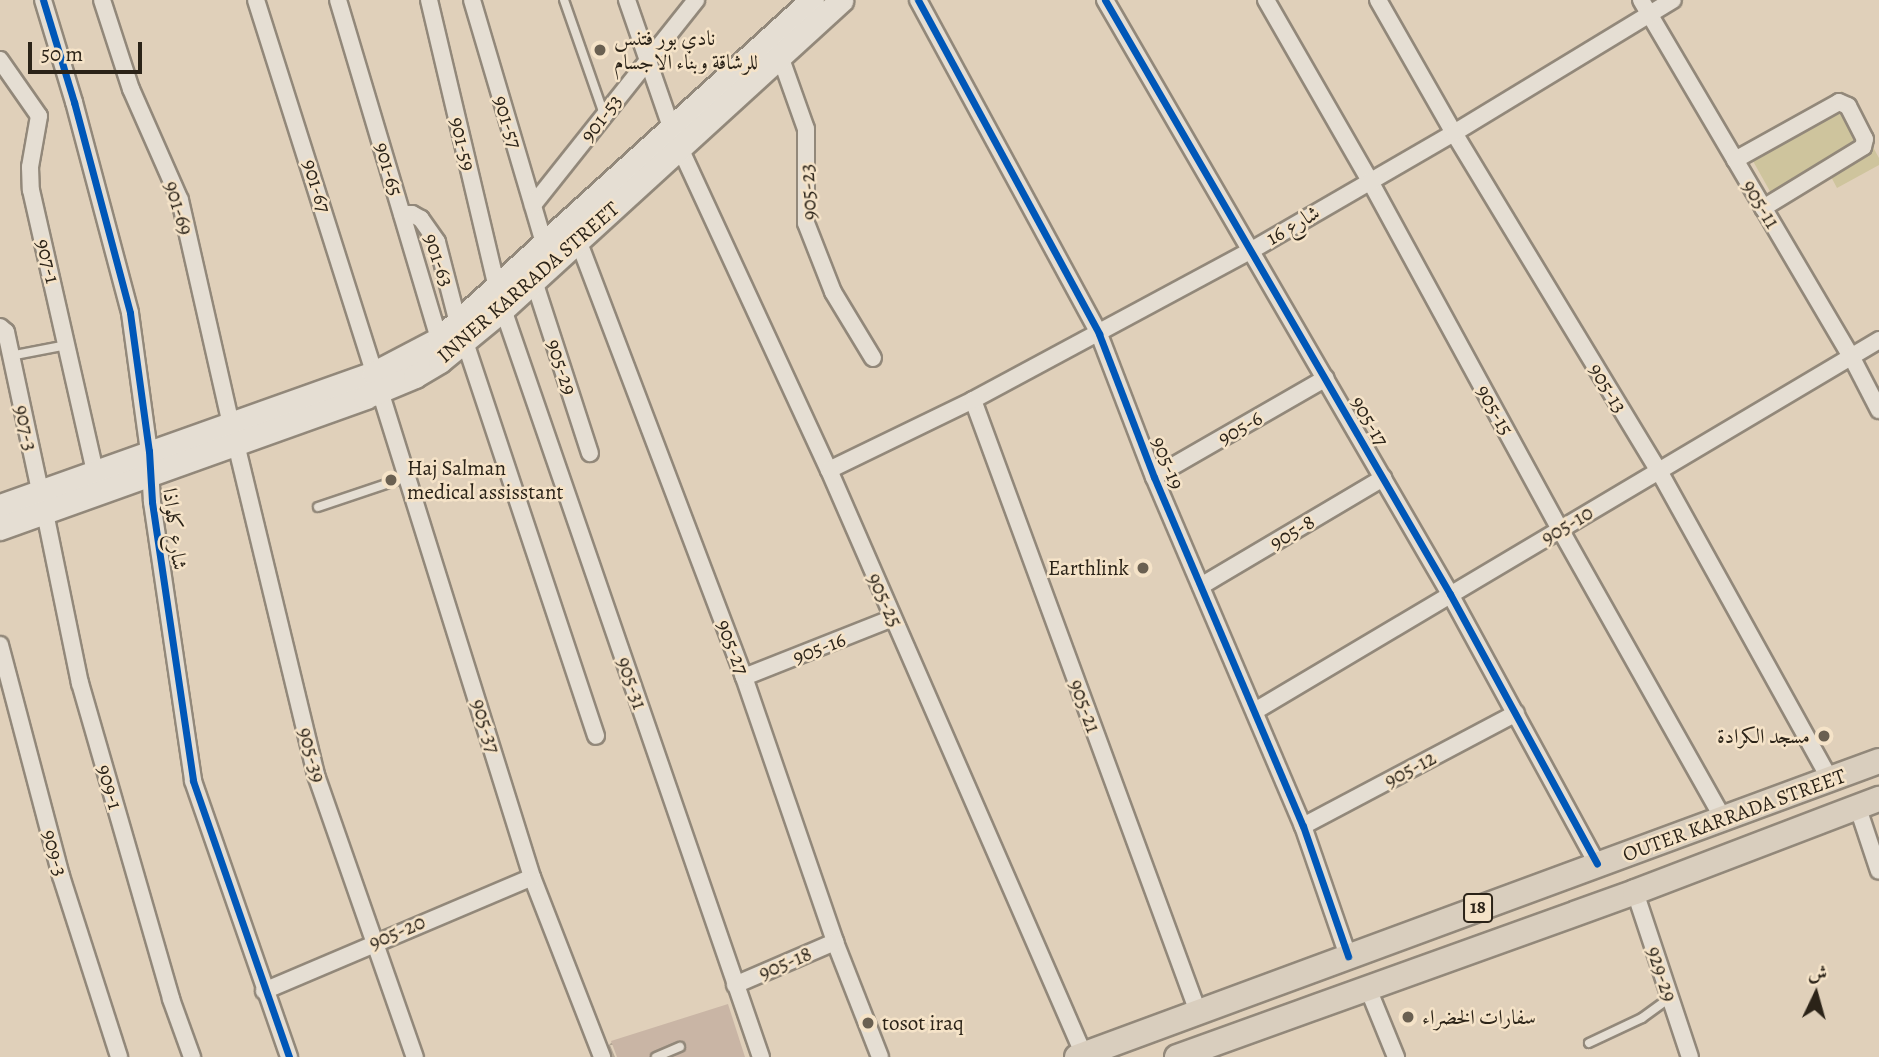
<!DOCTYPE html>
<html>
<head>
<meta charset="utf-8">
<style>
  body { margin:0 }
  #map { position:relative; width:1879px; height:1057px; overflow:hidden; background:#e0d0ba; font-family:Alegreya,Amiri,serif }
  div>[style] { position:absolute }
  .green>* { inset:0; background:#cec49d }
  .shadow>* { inset:0; background:#0003 }
  .building>* { inset:0; background:#c9b5a5 }
  .roads { filter:drop-shadow(2px 0 #92887a) drop-shadow(-2px 0 #92887a) drop-shadow(0 2px #92887a) drop-shadow(0 -2px #92887a) }
  .lane>* { height:8px; margin:-4px; padding:0 4px; transform-origin:4px; border-radius:4px; background:#e5ded3 }
  .street>* { height:16px; margin:-8px; padding:0 8px; transform-origin:8px; border-radius:8px; background:#e5ded3 }
  .secondary>* { height:23px; margin:-11.5px; padding:0 11.5px; transform-origin:11.5px; border-radius:11.5px; background:#e5ded3 }
  .primary>* { height:24px; margin:-12px; padding:0 12px; transform-origin:12px; border-radius:12px; background:#d9cebe }
  .cycleway>* { height:7px; margin:-3.5px; padding:0 3.5px; transform-origin:3.5px; border-radius:3.5px; background:#0057b8 }
  .dots>* { width:19px; height:19px; translate:-50% -50%; box-sizing:border-box; border:4px solid #f5e3c8; border-radius:50% }
  span { translate:-50% -50%; white-space:nowrap; text-align:center; line-height:1.15; -webkit-text-stroke:5px #f5e3c8; paint-order:stroke }
  .shield-label span { padding:2px 5px; background:#f5e3c8; border:2px solid; border-radius:5px; -webkit-text-stroke-width:0 }
  .shield-label { font-size:19px; color:#2b2318; font-weight:700 }
  .poi-label { font-size:21px; color:#2b2318 }
  .left { translate:0 -50%; text-align:left }
  .right { translate:-100% -50%; text-align:right }
  .street-label { font-size:21px; color:#2b2318 }
  .north { position:absolute; left:1781px; top:959px; width:70px; height:70px; -webkit-text-stroke:5px #f5e3c8; paint-order:stroke; rotate:5deg; font-size:19px; font-weight:700; line-height:28px; text-align:center; color:#2b2318 }
  .north::after { content:''; display:block; margin:auto; width:24px; height:32px; background:#2b2318; clip-path:polygon(50% 0,100% 100%,50% 72%,0 100%) }
  .scale { position:absolute; left:28px; top:42px; width:114px; height:32px; box-sizing:border-box; border:4px solid #2b2318; border-top:0; padding-left:9px; font-size:21px; line-height:24px; white-space:nowrap; color:#2b2318; -webkit-text-stroke:5px #f5e3c8; paint-order:stroke }
</style>
</head>
<body>
<div id="map">
  <div class="green">
    <div style="clip-path:polygon(1842px 91px,1879px 158px,1879px 165px,1837px 188px,1829px 173px,1776px 202px,1744px 145px)"></div>
  </div>
  <div class="shadow">
    <div style="clip-path:polygon(727px 1006px,744px 1057px,678px 1057px,677px 1050px,668px 1048px,650px 1057px,619px 1057px,614px 1045px,610px 1045px,615px 1057px,606px 1057px,603px 1051px,611px 1043px)"></div>
  </div>
  <div class="building">
    <div style="clip-path:polygon(728px 1004px,745px 1057px,673px 1057px,686px 1050px,686px 1044px,680px 1040px,653px 1051px,650px 1057px,617px 1057px,611px 1041px)"></div>
  </div>
  <div class="roads">
    <div class="lane">
      <div style="left:564px;top:0;width:121px;rotate:70.7deg"></div>
      <div style="left:10px;top:356px;width:58px;rotate:-10.9deg"></div>
      <div style="left:318px;top:507px;width:94px;rotate:-18.6deg"></div>
      <div style="left:1589px;top:1043px;width:59px;rotate:-25.3deg"></div>
      <div style="left:1642px;top:1018px;width:34px;rotate:-36deg"></div>
      <div style="left:656px;top:1057px;width:26px;rotate:-23deg"></div>
    </div>
    <div class="street">
      <div style="left:43px;top:0;width:107px;rotate:73.1deg"></div>
      <div style="left:74px;top:102px;width:218px;rotate:75.1deg"></div>
      <div style="left:130px;top:313px;width:139px;rotate:82.2deg"></div>
      <div style="left:149px;top:451px;width:51px;rotate:86.6deg"></div>
      <div style="left:152px;top:502px;width:282px;rotate:81.6deg"></div>
      <div style="left:193px;top:781px;width:292px;rotate:70.8deg"></div>
      <div style="left:102px;top:0;width:94px;rotate:72deg"></div>
      <div style="left:131px;top:89px;width:121px;rotate:66.2deg"></div>
      <div style="left:180px;top:200px;width:231px;rotate:77.2deg"></div>
      <div style="left:256px;top:0;width:391px;rotate:72.4deg"></div>
      <div style="left:338px;top:0;width:354px;rotate:73.4deg"></div>
      <div style="left:429px;top:0;width:295px;rotate:76.7deg"></div>
      <div style="left:472px;top:0;width:253px;rotate:73.5deg"></div>
      <div style="left:627px;top:0;width:138px;rotate:70.9deg"></div>
      <div style="left:918px;top:0;width:380px;rotate:61.5deg"></div>
      <div style="left:1099px;top:334px;width:153px;rotate:69deg"></div>
      <div style="left:1154px;top:477px;width:379px;rotate:66.9deg"></div>
      <div style="left:1303px;top:826px;width:138px;rotate:70.9deg"></div>
      <div style="left:1105px;top:0;width:687px;rotate:59.85deg"></div>
      <div style="left:1450px;top:594px;width:307px;rotate:61.4deg"></div>
      <div style="left:1266px;top:0;width:209px;rotate:60.1deg"></div>
      <div style="left:1370px;top:181px;width:396px;rotate:61.4deg"></div>
      <div style="left:1560px;top:529px;width:334px;rotate:60.6deg"></div>
      <div style="left:1378px;top:0;width:153px;rotate:60.3deg"></div>
      <div style="left:1454px;top:133px;width:395px;rotate:58.8deg"></div>
      <div style="left:1659px;top:471px;width:353px;rotate:61deg"></div>
      <div style="left:1641px;top:0;width:413px;rotate:59.5deg"></div>
      <div style="left:1851px;top:356px;width:61px;rotate:62.6deg"></div>
      <div style="left:780px;top:56px;width:77px;rotate:70.4deg"></div>
      <div style="left:806px;top:129px;width:94px;rotate:90deg"></div>
      <div style="left:806px;top:223px;width:74px;rotate:68.6deg"></div>
      <div style="left:833px;top:292px;width:77px;rotate:58.8deg"></div>
      <div style="left:0;top:60px;width:68px;rotate:55.1deg"></div>
      <div style="left:39px;top:116px;width:52px;rotate:100deg"></div>
      <div style="left:30px;top:167px;width:23px;rotate:88deg"></div>
      <div style="left:31px;top:190px;width:288px;rotate:77.2deg"></div>
      <div style="left:680px;top:148px;width:355px;rotate:65.2deg"></div>
      <div style="left:829px;top:470px;width:638px;rotate:66.45deg"></div>
      <div style="left:1735px;top:160px;width:119px;rotate:-29.1deg"></div>
      <div style="left:1839px;top:102px;width:10px;rotate:24deg"></div>
      <div style="left:1848px;top:106px;width:37px;rotate:63deg"></div>
      <div style="left:1865px;top:139px;width:8px;rotate:104deg"></div>
      <div style="left:1863px;top:147px;width:117px;rotate:148.6deg"></div>
      <div style="left:533px;top:205px;width:262px;rotate:-51.5deg"></div>
      <div style="left:402px;top:214px;width:10px"></div>
      <div style="left:412px;top:214px;width:10px;rotate:29deg"></div>
      <div style="left:421px;top:219px;width:28px;rotate:55deg"></div>
      <div style="left:437px;top:242px;width:84px;rotate:75.5deg"></div>
      <div style="left:578px;top:240px;width:467px;rotate:69.2deg"></div>
      <div style="left:744px;top:677px;width:280px;rotate:71deg"></div>
      <div style="left:835px;top:942px;width:123px;rotate:68.6deg"></div>
      <div style="left:534px;top:281px;width:181px;rotate:72deg"></div>
      <div style="left:503px;top:309px;width:791px;rotate:70.97deg"></div>
      <div style="left:0;top:327px;width:8px;rotate:40deg"></div>
      <div style="left:6px;top:332px;width:162px;rotate:77.9deg"></div>
      <div style="left:465px;top:342px;width:415px;rotate:71.6deg"></div>
      <div style="left:380px;top:391px;width:509px;rotate:72.63deg"></div>
      <div style="left:532px;top:877px;width:193px;rotate:68.7deg"></div>
      <div style="left:973px;top:400px;width:652px;rotate:69.81deg"></div>
      <div style="left:236px;top:444px;width:341px;rotate:76.4deg"></div>
      <div style="left:316px;top:775px;width:299px;rotate:70.7deg"></div>
      <div style="left:829px;top:470px;width:160px;rotate:-25.9deg"></div>
      <div style="left:973px;top:400px;width:317px;rotate:-28.3deg"></div>
      <div style="left:1252px;top:250px;width:233px;rotate:-30.1deg"></div>
      <div style="left:1454px;top:133px;width:256px;rotate:-31.3deg"></div>
      <div style="left:1154px;top:477px;width:198px;rotate:-29.9deg"></div>
      <div style="left:45px;top:513px;width:174px;rotate:78.4deg"></div>
      <div style="left:80px;top:683px;width:329px;rotate:73.9deg"></div>
      <div style="left:171px;top:999px;width:62px;rotate:70.1deg"></div>
      <div style="left:1201px;top:586px;width:212px;rotate:-30.7deg"></div>
      <div style="left:0;top:645px;width:239px;rotate:75.2deg"></div>
      <div style="left:61px;top:876px;width:190px;rotate:72.2deg"></div>
      <div style="left:744px;top:677px;width:160px;rotate:-21.6deg"></div>
      <div style="left:1255px;top:711px;width:726px;rotate:-30.73deg"></div>
      <div style="left:1858px;top:808px;width:66px;rotate:71.6deg"></div>
      <div style="left:1303px;top:826px;width:241px;rotate:-27.9deg"></div>
      <div style="left:1635px;top:892px;width:174px;rotate:71.6deg"></div>
      <div style="left:735px;top:985px;width:109px;rotate:-23.3deg"></div>
      <div style="left:1367px;top:986px;width:77px;rotate:67.8deg"></div>
      <div style="left:264px;top:991px;width:291px;rotate:-23deg"></div>
    </div>
    <div class="secondary">
      <div style="left:0;top:506px;width:397px;rotate:-19.6deg"></div>
      <div style="left:374px;top:373px;width:73px;rotate:-27.6deg"></div>
      <div style="left:439px;top:339px;width:504px;rotate:-42.27deg"></div>
      <div style="left:0;top:528px;width:388px;rotate:-19.7deg"></div>
      <div style="left:365px;top:397px;width:54px;rotate:-22.8deg"></div>
      <div style="left:415px;top:376px;width:29px;rotate:-31deg"></div>
      <div style="left:440px;top:361px;width:82px;rotate:-39.5deg"></div>
      <div style="left:503px;top:309px;width:458px;rotate:-42.4deg"></div>
    </div>
    <div class="primary">
      <div style="left:1077px;top:1057px;width:855px;rotate:-20.26deg"></div>
      <div style="left:1177px;top:1057px;width:487px;rotate:-19.8deg"></div>
      <div style="left:1635px;top:892px;width:261px;rotate:-20.9deg"></div>
    </div>
  </div>
  <div class="cycleway">
    <div style="left:43px;top:0;width:107px;rotate:73.1deg"></div>
    <div style="left:74px;top:102px;width:218px;rotate:75.1deg"></div>
    <div style="left:130px;top:313px;width:139px;rotate:82.2deg"></div>
    <div style="left:149px;top:451px;width:51px;rotate:86.6deg"></div>
    <div style="left:152px;top:502px;width:282px;rotate:81.6deg"></div>
    <div style="left:193px;top:781px;width:292px;rotate:70.8deg"></div>
    <div style="left:918px;top:0;width:380px;rotate:61.5deg"></div>
    <div style="left:1099px;top:334px;width:153px;rotate:69deg"></div>
    <div style="left:1154px;top:477px;width:379px;rotate:66.9deg"></div>
    <div style="left:1303px;top:826px;width:138px;rotate:70.9deg"></div>
    <div style="left:1105px;top:0;width:687px;rotate:59.85deg"></div>
    <div style="left:1450px;top:594px;width:307px;rotate:61.4deg"></div>
  </div>
  <div class="dots">
    <div style="left:600px;top:50px;background:#6a6051"></div>
    <div style="left:391px;top:480px;background:#6a6051"></div>
    <div style="left:1143px;top:568px;background:#6a6051"></div>
    <div style="left:1824px;top:736px;background:#6a6051"></div>
    <div style="left:1408px;top:1017px;background:#6a6051"></div>
    <div style="left:868px;top:1023px;background:#6a6051"></div>
  </div>
  <div class="shield-label">
    <span style="left:1478px;top:908px">18</span>
  </div>
  <div class="poi-label">
    <span class="left" style="left:614px;top:50px">نادي بور فتنس<br>للرشاقة وبناء الاجسام</span>
    <span class="left" style="left:407px;top:480px">Haj Salman<br>medical assisstant</span>
    <span class="right" style="left:1129px;top:568px">Earthlink</span>
    <span class="right" style="left:1810px;top:736px">مسجد الكرادة</span>
    <span class="left" style="left:1422px;top:1017px">سفارات الخضراء</span>
    <span class="left" style="left:882px;top:1023px">tosot iraq</span>
  </div>
  <div class="street-label">
    <span style="left:601px;top:118px;rotate:-52deg">901-53</span>
    <span style="left:508px;top:122px;rotate:73deg">901-57</span>
    <span style="left:463px;top:144px;rotate:77deg">901-59</span>
    <span style="left:389px;top:169px;rotate:74deg">901-65</span>
    <span style="left:317px;top:186px;rotate:73deg">901-67</span>
    <span style="left:808px;top:192px;rotate:-93deg">905-23</span>
    <span style="left:1761px;top:204px;rotate:59deg">905-11</span>
    <span style="left:179px;top:208px;rotate:73deg">901-69</span>
    <span style="left:1293px;top:225px;rotate:-30deg">شارع 16</span>
    <span style="left:439px;top:260px;rotate:71deg">901-63</span>
    <span style="left:48px;top:261px;rotate:76deg">907-1</span>
    <span style="left:528px;top:282px;rotate:-41deg">INNER KARRADA STREET</span>
    <span style="left:562px;top:367px;rotate:72deg">905-29</span>
    <span style="left:1608px;top:388px;rotate:59deg">905-13</span>
    <span style="left:1495px;top:410px;rotate:61deg">905-15</span>
    <span style="left:1370px;top:421px;rotate:60deg">905-17</span>
    <span style="left:26px;top:428px;rotate:78deg">907-3</span>
    <span style="left:1240px;top:428px;rotate:-30deg">905-6</span>
    <span style="left:1168px;top:463px;rotate:68deg">905-19</span>
    <span style="left:1567px;top:525px;rotate:-31deg">905-10</span>
    <span style="left:175px;top:529px;rotate:83deg">شارع كلواذا</span>
    <span style="left:1292px;top:532px;rotate:-31deg">905-8</span>
    <span style="left:885px;top:600px;rotate:66deg">905-25</span>
    <span style="left:733px;top:647px;rotate:69deg">905-27</span>
    <span style="left:819px;top:648px;rotate:-21deg">905-16</span>
    <span style="left:632px;top:683px;rotate:71deg">905-31</span>
    <span style="left:1085px;top:706px;rotate:70deg">905-21</span>
    <span style="left:486px;top:726px;rotate:73deg">905-37</span>
    <span style="left:312px;top:755px;rotate:75deg">905-39</span>
    <span style="left:1410px;top:769px;rotate:-28deg">905-12</span>
    <span style="left:110px;top:787px;rotate:74deg">909-1</span>
    <span style="left:1734px;top:815px;rotate:-20deg">OUTER KARRADA STREET</span>
    <span style="left:55px;top:853px;rotate:75deg">909-3</span>
    <span style="left:397px;top:932px;rotate:-23deg">905-20</span>
    <span style="left:785px;top:963px;rotate:-23deg">905-18</span>
    <span style="left:1662px;top:974px;rotate:72deg">929-29</span>
  </div>
  <div class="north">ش</div>
  <div class="scale">50 m</div>
</div>
</body>
</html>
